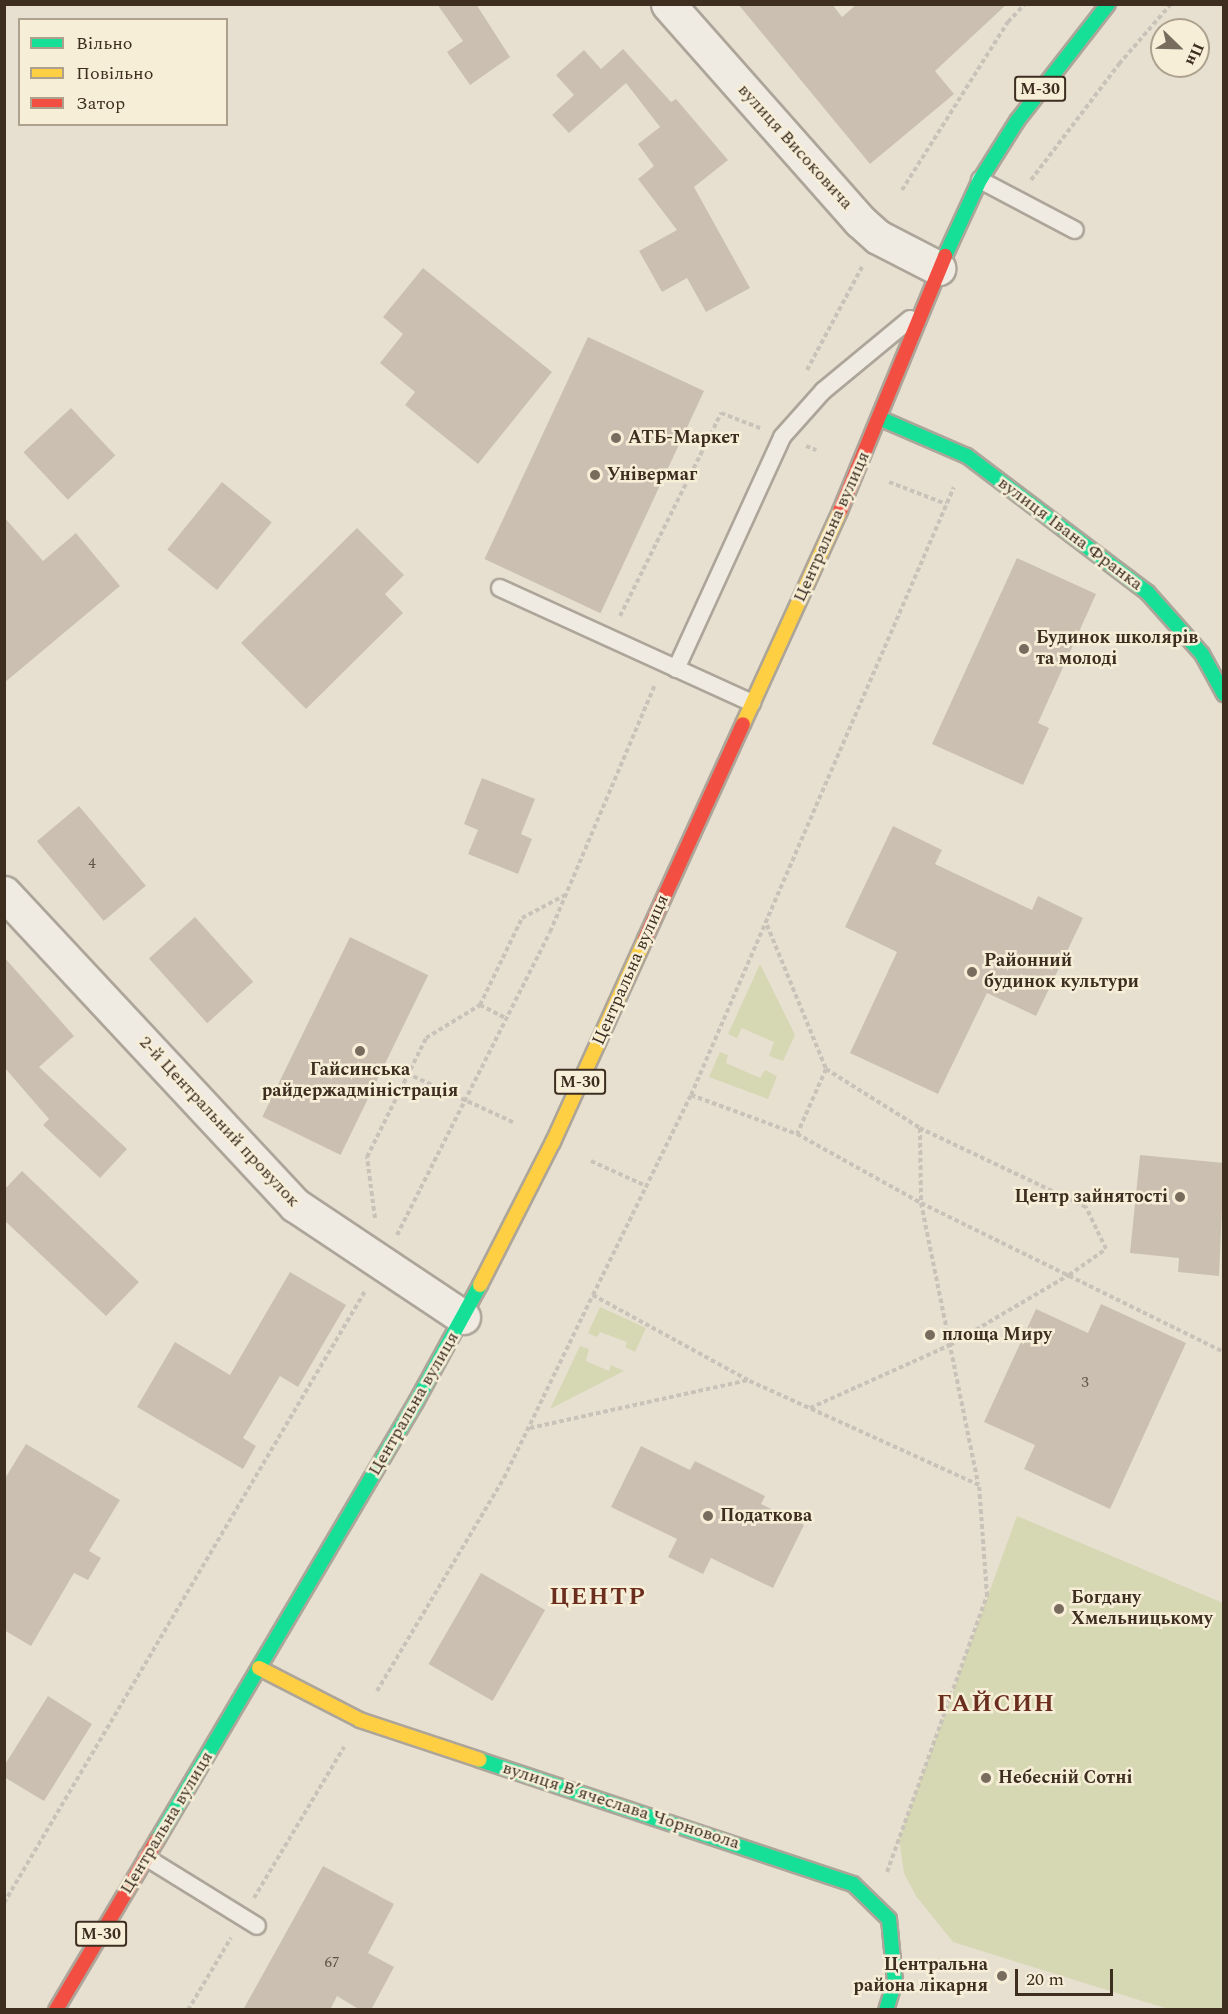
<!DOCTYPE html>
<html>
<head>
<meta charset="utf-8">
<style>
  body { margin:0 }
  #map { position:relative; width:1228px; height:2014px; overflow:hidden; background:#e7e0d1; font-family:Spectral,serif }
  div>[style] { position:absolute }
  .green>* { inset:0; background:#d6d7b3 }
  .building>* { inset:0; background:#cbbfb2; transform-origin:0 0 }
  .path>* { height:4px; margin-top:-2px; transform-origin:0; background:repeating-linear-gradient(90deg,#c8c2b9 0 4.5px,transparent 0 7.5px) }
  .roads { filter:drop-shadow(2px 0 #ada599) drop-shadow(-2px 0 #ada599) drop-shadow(0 2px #ada599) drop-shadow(0 -2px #ada599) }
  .lane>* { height:16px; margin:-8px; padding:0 8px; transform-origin:8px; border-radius:8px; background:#efebe3 }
  .street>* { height:33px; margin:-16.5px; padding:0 16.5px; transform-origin:16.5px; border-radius:16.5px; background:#efebe3 }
  .fast>* { height:14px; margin:-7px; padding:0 7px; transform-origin:7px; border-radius:7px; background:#16e098 }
  .slow>* { height:14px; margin:-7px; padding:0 7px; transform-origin:7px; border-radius:7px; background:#ffcf43 }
  .jam>* { height:14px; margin:-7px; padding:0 7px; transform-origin:7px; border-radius:7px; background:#f24e42 }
  .dots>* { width:16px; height:16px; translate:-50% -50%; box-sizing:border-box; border:3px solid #f7eed8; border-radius:50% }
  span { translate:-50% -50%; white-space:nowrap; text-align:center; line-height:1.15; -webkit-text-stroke:5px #f7eed8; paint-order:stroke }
  .number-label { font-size:15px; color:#605244 }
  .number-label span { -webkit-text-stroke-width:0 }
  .shield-label span { padding:2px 4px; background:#f7eed8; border:2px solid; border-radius:4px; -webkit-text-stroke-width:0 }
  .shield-label { font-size:16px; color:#3d2e20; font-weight:700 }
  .street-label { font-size:18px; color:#3d2e20 }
  .poi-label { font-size:18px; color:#3d2e20; font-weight:700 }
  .left { translate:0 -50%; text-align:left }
  .right { translate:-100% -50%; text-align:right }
  .district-label { font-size:24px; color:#6b2e1e; font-weight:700; letter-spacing:1.5px }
  .frame { position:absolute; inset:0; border:6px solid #3d2e20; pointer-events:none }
  .legend { position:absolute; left:18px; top:18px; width:210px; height:108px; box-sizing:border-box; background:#f7eed8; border:2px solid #ada18e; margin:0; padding:8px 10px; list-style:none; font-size:18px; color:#3d2e20 }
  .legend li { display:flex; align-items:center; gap:12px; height:30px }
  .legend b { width:30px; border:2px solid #ada18e }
  .north { position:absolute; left:1150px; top:18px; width:60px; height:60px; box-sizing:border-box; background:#f7eed8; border:2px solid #ada18e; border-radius:50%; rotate:113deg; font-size:16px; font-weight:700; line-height:24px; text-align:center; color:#3d2e20 }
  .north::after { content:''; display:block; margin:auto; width:21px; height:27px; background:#786c5e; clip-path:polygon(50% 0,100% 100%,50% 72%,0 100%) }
  .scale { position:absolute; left:1015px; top:1969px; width:98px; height:27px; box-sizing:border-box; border:3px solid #3d2e20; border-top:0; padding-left:8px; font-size:18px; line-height:21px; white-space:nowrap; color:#3d2e20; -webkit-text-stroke:4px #f7eed8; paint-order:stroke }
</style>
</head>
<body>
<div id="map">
  <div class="green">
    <div style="clip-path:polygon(760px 964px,795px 1035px,783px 1061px,769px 1056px,774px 1042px,742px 1028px,737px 1038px,728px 1034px)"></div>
    <div style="clip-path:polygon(720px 1052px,728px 1055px,726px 1063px,760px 1078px,765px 1070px,777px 1076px,768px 1099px,709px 1077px)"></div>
    <div style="clip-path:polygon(600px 1307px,646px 1328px,635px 1352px,625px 1347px,627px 1342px,600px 1332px,597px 1337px,588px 1333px)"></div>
    <div style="clip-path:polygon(580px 1346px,589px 1349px,586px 1361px,609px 1371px,611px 1365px,624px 1371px,550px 1409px)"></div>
    <div style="clip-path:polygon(1017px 1516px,1223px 1603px,1223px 2009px,1168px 2009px,953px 1942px,916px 1896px,904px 1873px,899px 1839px)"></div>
  </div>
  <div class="building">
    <div style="clip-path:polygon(437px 4px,476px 4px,510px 57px,470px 85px,447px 52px,463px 41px)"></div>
    <div style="clip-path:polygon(738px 4px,832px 4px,842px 17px,857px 4px,1007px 4px,935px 71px,954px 94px,870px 164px)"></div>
    <div style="clip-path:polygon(623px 49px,671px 102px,676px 99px,728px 160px,694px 187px,750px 288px,706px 312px,687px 278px,662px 292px,639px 251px,677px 230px,638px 179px,654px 166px,638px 144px,660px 127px,626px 83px,569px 133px,552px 115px,574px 95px,556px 75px,584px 50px,601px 69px)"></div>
    <div style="clip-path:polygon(423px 268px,552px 372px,478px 464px,405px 405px,415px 392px,380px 363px,403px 334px,383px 317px)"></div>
    <div style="left:588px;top:337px;width:128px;height:245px;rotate:25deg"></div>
    <div style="left:71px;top:408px;width:65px;height:65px;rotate:47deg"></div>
    <div style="left:222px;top:482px;width:64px;height:87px;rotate:39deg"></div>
    <div style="clip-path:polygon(4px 517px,43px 561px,76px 533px,120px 586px,4px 683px)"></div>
    <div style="clip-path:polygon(357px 528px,404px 575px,385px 594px,403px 613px,306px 709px,241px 643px)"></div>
    <div style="clip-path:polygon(1017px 558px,1096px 594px,1038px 723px,1049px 728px,1023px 785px,932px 744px)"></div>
    <div style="clip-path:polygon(482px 778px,535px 799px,521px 834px,532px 839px,518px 874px,468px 854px,478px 830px,464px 824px)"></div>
    <div style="left:79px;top:806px;width:104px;height:55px;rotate:50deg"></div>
    <div style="clip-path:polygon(893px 826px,942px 850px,935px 864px,1032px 910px,1038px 896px,1083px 918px,1036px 1016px,987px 993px,938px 1094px,850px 1053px,897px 952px,845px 927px)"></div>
    <div style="left:195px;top:917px;width:87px;height:62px;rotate:48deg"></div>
    <div style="left:350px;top:937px;width:87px;height:200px;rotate:26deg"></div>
    <div style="clip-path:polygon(4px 957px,74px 1036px,39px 1067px,127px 1149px,100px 1178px,43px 1125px,49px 1119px,4px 1067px)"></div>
    <div style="clip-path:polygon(1140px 1155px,1224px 1163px,1219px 1276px,1178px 1272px,1179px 1258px,1130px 1253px)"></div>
    <div style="clip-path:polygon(22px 1171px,139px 1282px,106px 1316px,4px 1220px,4px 1190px)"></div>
    <div style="clip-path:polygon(290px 1272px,346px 1305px,298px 1387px,280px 1376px,243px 1438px,256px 1446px,243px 1469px,137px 1407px,175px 1342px,230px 1375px)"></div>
    <div style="clip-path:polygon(1101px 1304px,1186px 1343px,1110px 1509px,1024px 1469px,1035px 1445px,984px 1422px,1036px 1309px,1088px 1333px)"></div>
    <div style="clip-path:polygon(26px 1444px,120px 1500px,89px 1551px,101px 1558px,88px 1580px,74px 1573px,31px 1646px,4px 1630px,4px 1480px)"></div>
    <div style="clip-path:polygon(641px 1446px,690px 1470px,695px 1461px,765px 1496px,761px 1504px,804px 1525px,773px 1588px,711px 1558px,703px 1574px,668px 1557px,677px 1539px,611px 1507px)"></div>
    <div style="left:481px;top:1573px;width:74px;height:105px;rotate:30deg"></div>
    <div style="clip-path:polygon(48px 1696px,92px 1724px,44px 1801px,4px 1777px,4px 1766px)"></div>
    <div style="clip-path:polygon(323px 1866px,394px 1904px,368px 1953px,394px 1967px,371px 2010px,360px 2010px,337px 1996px,330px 2010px,243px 2010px)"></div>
  </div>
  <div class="path">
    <div style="left:1031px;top:180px;width:146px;rotate:-52.8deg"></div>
    <div style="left:1119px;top:64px;width:79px;rotate:-49.1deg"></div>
    <div style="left:902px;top:190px;width:199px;rotate:-57.8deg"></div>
    <div style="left:1008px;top:22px;width:25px;rotate:-47deg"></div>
    <div style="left:807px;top:370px;width:117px;rotate:-61.9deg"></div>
    <div style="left:806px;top:446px;width:11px;rotate:22deg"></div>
    <div style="left:889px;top:482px;width:61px;rotate:21.1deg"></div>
    <div style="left:620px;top:616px;width:227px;rotate:-63.5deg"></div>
    <div style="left:721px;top:413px;width:42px;rotate:21deg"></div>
    <div style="left:767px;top:925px;width:156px;rotate:67.7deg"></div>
    <div style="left:826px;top:1069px;width:71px;rotate:114deg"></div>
    <div style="left:480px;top:1005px;width:30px;rotate:27deg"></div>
    <div style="left:393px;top:1067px;width:134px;rotate:24.7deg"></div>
    <div style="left:826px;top:1069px;width:111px;rotate:32.1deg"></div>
    <div style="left:920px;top:1128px;width:75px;rotate:89.2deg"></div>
    <div style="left:921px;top:1203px;width:287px;rotate:78.5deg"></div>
    <div style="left:691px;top:1095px;width:662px;rotate:-66.61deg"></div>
    <div style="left:591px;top:1161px;width:60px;rotate:24.4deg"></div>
    <div style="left:375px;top:1218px;width:62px;rotate:-97.5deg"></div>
    <div style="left:367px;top:1157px;width:133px;rotate:-63.6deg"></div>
    <div style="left:426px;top:1038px;width:63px;rotate:-31.4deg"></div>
    <div style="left:480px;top:1005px;width:97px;rotate:-64.2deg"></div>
    <div style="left:522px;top:918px;width:49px;rotate:-28.1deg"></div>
    <div style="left:397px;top:1235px;width:339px;rotate:-63.2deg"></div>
    <div style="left:550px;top:932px;width:268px;rotate:-67deg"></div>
    <div style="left:810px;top:1408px;width:154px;rotate:-24.2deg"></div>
    <div style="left:950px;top:1345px;width:138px;rotate:-30.5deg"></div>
    <div style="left:1069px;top:1275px;width:45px;rotate:-35.1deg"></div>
    <div style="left:1106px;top:1249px;width:47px;rotate:-115.5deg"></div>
    <div style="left:1086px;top:1207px;width:184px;rotate:-154.6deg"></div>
    <div style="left:530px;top:1428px;width:223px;rotate:-12.4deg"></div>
    <div style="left:377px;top:1691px;width:248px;rotate:-59.2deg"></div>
    <div style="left:504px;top:1478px;width:203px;rotate:-64.1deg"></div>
    <div style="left:887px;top:1872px;width:294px;rotate:-70.1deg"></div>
    <div style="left:987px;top:1596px;width:111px;rotate:-94.1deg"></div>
    <div style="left:979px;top:1485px;width:254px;rotate:-155.6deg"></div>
    <div style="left:748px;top:1380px;width:177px;rotate:-151.3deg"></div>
    <div style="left:593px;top:1295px;width:223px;rotate:-63.9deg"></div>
    <div style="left:691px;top:1095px;width:113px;rotate:20.2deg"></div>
    <div style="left:797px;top:1134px;width:142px;rotate:29.1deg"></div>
    <div style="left:921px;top:1203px;width:338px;rotate:26.2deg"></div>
    <div style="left:254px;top:1898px;width:176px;rotate:-59.2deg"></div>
    <div style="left:4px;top:1903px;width:711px;rotate:-59.46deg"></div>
    <div style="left:188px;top:2010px;width:84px;rotate:-59.2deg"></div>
  </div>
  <div class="roads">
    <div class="lane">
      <div style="left:980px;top:180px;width:107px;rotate:27.8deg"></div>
      <div style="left:500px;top:588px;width:277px;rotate:24.5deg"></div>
      <div style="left:676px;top:669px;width:255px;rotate:-65.4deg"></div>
      <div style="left:782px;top:437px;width:62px;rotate:-48.3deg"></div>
      <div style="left:823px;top:391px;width:113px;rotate:-39.6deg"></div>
      <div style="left:147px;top:1858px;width:129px;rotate:31.7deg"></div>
    </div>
    <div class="street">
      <div style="left:668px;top:4px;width:290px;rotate:48.5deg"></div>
      <div style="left:860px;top:221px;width:24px;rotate:42deg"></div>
      <div style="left:878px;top:237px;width:68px;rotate:27.3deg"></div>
      <div style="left:4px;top:893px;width:427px;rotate:47deg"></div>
      <div style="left:295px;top:1205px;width:202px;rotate:33.7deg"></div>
    </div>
    <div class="fast">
      <div style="left:945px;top:256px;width:84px;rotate:-65.3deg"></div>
      <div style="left:980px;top:180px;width:70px;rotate:-57.9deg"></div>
      <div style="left:1017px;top:121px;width:148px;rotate:-52.1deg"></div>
      <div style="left:879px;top:418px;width:96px;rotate:23.4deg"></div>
      <div style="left:967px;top:456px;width:226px;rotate:37.1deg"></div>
      <div style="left:1147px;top:592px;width:83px;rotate:48.4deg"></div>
      <div style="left:1202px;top:654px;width:46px;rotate:61.2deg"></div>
      <div style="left:480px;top:1760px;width:393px;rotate:18.4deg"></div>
      <div style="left:853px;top:1884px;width:50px;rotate:44.2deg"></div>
      <div style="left:889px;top:1919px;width:62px;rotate:84.5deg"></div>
      <div style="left:895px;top:1981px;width:30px;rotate:107deg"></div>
      <div style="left:157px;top:1840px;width:509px;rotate:-59.4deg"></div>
      <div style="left:416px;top:1402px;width:133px;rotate:-61.3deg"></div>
    </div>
    <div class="slow">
      <div style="left:743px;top:724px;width:234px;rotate:-65.5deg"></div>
      <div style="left:480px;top:1285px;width:161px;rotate:-63deg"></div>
      <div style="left:553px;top:1142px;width:223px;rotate:-65.6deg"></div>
      <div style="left:259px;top:1668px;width:114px;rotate:27.2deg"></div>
      <div style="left:360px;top:1720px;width:126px;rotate:18.4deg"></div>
    </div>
    <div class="jam">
      <div style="left:840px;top:511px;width:276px;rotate:-67.6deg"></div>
      <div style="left:645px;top:939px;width:236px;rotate:-65.5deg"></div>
      <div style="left:56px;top:2010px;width:198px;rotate:-59.3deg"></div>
    </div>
  </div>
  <div class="dots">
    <div style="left:616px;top:438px;background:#786c5e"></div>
    <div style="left:595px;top:475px;background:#786c5e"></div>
    <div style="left:1024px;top:649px;background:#786c5e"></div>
    <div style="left:972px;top:972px;background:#786c5e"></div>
    <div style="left:360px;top:1051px;background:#786c5e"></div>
    <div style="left:1180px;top:1197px;background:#786c5e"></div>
    <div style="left:930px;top:1335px;background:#786c5e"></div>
    <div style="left:708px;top:1516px;background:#786c5e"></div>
    <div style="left:1059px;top:1609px;background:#786c5e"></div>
    <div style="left:986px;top:1778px;background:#786c5e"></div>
    <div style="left:1002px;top:1976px;background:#786c5e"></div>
  </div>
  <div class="number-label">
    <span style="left:92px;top:864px">4</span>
    <span style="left:1085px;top:1383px">3</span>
    <span style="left:332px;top:1963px">67</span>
  </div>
  <div class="shield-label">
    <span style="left:1040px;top:89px">М-30</span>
    <span style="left:580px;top:1082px">М-30</span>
    <span style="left:101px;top:1934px">М-30</span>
  </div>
  <div class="street-label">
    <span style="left:795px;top:147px;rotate:48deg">вулиця Високовича</span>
    <span style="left:832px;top:527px;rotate:-66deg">Центральна вулиця</span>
    <span style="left:1070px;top:534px;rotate:37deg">вулиця Івана Франка</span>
    <span style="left:631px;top:970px;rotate:-66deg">Центральна вулиця</span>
    <span style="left:219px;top:1122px;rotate:47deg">2-й Центральний провулок</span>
    <span style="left:414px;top:1404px;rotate:-60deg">Центральна вулиця</span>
    <span style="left:621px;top:1806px;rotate:18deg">вулиця Вʼячеслава Чорновола</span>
    <span style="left:167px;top:1823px;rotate:-59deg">Центральна вулиця</span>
  </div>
  <div class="poi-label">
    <span class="left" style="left:628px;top:438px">АТБ-Маркет</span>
    <span class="left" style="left:607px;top:475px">Універмаг</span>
    <span class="left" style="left:1036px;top:649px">Будинок школярів<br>та молоді</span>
    <span class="left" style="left:984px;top:972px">Районний<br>будинок культури</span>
    <span style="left:360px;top:1081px">Гайсинська<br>райдержадміністрація</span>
    <span class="right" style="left:1168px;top:1197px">Центр зайнятості</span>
    <span class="left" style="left:942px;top:1335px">площа Миру</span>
    <span class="left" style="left:720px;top:1516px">Податкова</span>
    <span class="left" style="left:1071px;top:1609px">Богдану<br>Хмельницькому</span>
    <span class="left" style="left:998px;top:1778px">Небесній Сотні</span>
    <span class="right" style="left:988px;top:1976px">Центральна<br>района лікарня</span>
  </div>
  <div class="district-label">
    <span style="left:598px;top:1598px">ЦЕНТР</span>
    <span style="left:996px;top:1705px">ГАЙСИН</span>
  </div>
  <div class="frame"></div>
  <ul class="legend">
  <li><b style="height:8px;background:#16e098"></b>Вільно</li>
  <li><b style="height:8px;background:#ffcf43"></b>Повільно</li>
  <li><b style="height:8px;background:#f24e42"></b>Затор</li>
  </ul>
  <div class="north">Пн</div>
  <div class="scale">20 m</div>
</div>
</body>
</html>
